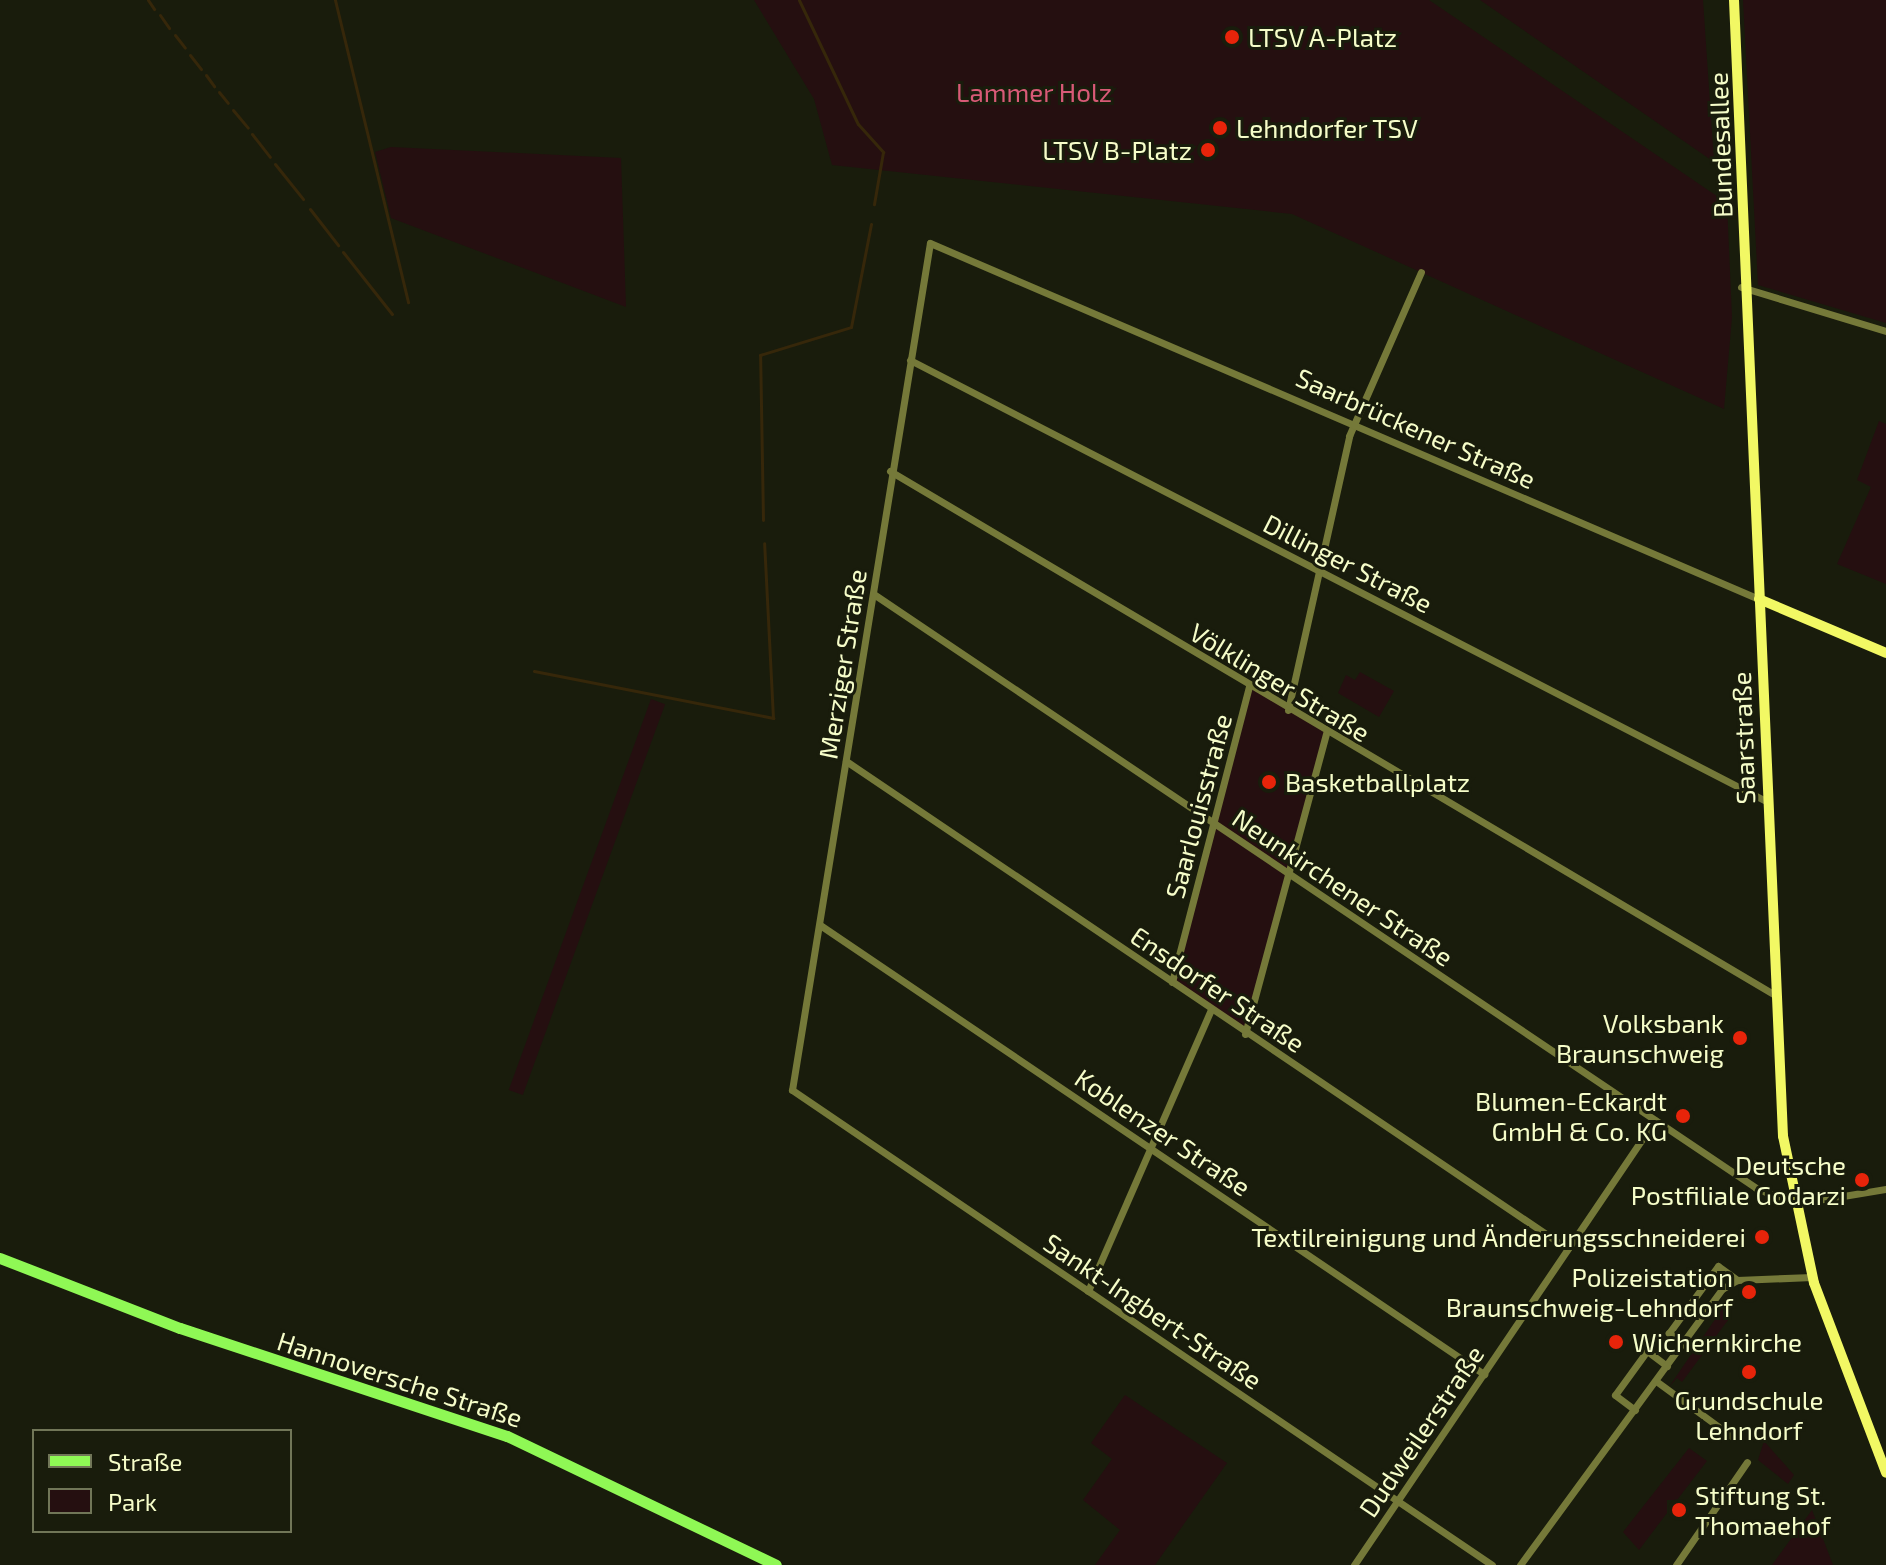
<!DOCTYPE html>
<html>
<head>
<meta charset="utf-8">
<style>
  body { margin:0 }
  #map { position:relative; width:1886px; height:1565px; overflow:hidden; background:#191c0c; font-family:"Exo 2",sans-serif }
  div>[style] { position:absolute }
  .green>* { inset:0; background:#250f10; transform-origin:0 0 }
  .stream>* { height:3px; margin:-1.5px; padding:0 1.5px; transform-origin:1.5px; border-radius:1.5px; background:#36270a }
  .street>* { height:7px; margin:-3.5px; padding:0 3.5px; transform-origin:3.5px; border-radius:3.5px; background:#757939 }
  .secondary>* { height:10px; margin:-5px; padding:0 5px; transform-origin:5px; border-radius:5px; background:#f2f864 }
  .primary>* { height:11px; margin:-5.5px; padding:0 5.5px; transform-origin:5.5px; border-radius:5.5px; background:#8ff855 }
  .dots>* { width:22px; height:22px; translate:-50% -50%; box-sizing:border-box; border:4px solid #191c0c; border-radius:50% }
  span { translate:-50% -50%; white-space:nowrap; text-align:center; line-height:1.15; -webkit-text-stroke:6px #191c0c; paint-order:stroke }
  .poi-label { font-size:26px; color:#f6fdc9 }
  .left { translate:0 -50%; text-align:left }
  .right { translate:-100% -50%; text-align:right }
  .park-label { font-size:26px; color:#d85a77 }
  .street-label { font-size:26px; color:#f6fdc9 }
  .legend { position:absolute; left:32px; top:1429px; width:260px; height:104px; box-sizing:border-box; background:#191c0c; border:2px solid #717658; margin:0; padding:10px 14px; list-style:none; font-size:24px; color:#f6fdc9 }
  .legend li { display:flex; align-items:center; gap:16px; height:40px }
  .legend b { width:40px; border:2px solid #717658 }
</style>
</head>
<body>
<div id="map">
  <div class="green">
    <div style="clip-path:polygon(754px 0,1429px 0,1727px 203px,1732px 317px,1724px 409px,1292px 214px,832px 165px,814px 99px)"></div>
    <div style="clip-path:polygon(1480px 0,1703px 0,1714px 162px)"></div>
    <div style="clip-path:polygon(1743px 0,1886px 0,1886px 323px,1758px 285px)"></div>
    <div style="clip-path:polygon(391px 147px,621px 158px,626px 307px,391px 218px,375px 152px)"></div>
    <div style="clip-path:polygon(1879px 421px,1886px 424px,1886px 584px,1837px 564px,1871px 487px,1857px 480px)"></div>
    <div style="clip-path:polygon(1360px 672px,1394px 691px,1379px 717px,1338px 693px,1346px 675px,1355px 680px)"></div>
    <div style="clip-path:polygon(1249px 686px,1326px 733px,1245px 1034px,1172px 982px)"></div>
    <div style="left:651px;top:699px;width:15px;height:416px;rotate:20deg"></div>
    <div style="clip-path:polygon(1722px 1309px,1731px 1316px,1682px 1382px,1677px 1378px,1669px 1387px)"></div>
    <div style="clip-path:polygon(1125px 1395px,1227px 1463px,1155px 1565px,1095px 1565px,1120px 1530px,1083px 1500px,1112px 1459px,1091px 1443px)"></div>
    <div style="clip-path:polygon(1764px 1441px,1794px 1475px,1788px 1484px,1758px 1460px)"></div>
    <div style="clip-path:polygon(1689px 1448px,1707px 1461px,1677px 1500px,1667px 1500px,1667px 1513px,1639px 1550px,1623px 1532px)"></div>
    <div style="clip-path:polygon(1812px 1510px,1833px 1565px,1772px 1565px)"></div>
  </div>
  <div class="stream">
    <div style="left:148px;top:0;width:11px;rotate:56deg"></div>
    <div style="left:335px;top:0;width:311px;rotate:76.4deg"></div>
    <div style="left:799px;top:0;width:137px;rotate:64.6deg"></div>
    <div style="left:858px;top:124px;width:38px;rotate:48deg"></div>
    <div style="left:883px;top:152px;width:53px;rotate:99.8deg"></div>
    <div style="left:160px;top:15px;width:16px;rotate:55deg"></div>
    <div style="left:175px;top:35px;width:16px;rotate:52deg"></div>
    <div style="left:190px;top:55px;width:18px;rotate:52deg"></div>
    <div style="left:206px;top:75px;width:14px;rotate:54deg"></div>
    <div style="left:219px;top:92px;width:14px;rotate:51deg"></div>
    <div style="left:233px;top:110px;width:23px;rotate:50deg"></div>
    <div style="left:252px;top:134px;width:29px;rotate:52deg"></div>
    <div style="left:275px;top:164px;width:45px;rotate:51.3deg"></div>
    <div style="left:310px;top:209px;width:46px;rotate:52.1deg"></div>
    <div style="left:343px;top:252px;width:79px;rotate:51.7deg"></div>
    <div style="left:763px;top:520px;width:165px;rotate:-91deg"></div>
    <div style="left:760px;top:355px;width:95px;rotate:-17.1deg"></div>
    <div style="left:851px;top:327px;width:105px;rotate:-79deg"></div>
    <div style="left:534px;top:671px;width:244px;rotate:11.1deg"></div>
    <div style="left:773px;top:718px;width:175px;rotate:-92.9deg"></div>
  </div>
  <div class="street">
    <div style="left:1741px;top:287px;width:152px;rotate:16.9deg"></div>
    <div style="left:910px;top:360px;width:965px;rotate:27.26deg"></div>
    <div style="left:890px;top:471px;width:1028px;rotate:30.63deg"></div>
    <div style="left:875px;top:595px;width:1062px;rotate:33.94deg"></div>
    <div style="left:1756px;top:1188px;width:42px;rotate:22.3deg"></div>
    <div style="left:1795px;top:1204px;width:92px;rotate:-9.4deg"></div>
    <div style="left:1288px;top:710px;width:281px;rotate:-77.4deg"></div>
    <div style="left:1349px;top:436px;width:179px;rotate:-66.3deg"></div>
    <div style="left:846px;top:761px;width:871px;rotate:34.05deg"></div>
    <div style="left:820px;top:925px;width:802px;rotate:34.07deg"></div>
    <div style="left:1172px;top:982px;width:306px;rotate:-75.4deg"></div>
    <div style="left:1245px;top:1034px;width:312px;rotate:-74.9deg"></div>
    <div style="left:1088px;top:1291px;width:308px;rotate:-66.4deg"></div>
    <div style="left:1684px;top:1344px;width:19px;rotate:-144deg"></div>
    <div style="left:1669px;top:1333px;width:83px;rotate:-53.8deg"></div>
    <div style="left:1718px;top:1266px;width:24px;rotate:36deg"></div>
    <div style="left:1656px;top:1381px;width:97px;rotate:36.2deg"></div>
    <div style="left:1635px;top:1410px;width:25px;rotate:-143deg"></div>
    <div style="left:1615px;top:1395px;width:54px;rotate:-54deg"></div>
    <div style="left:1647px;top:1351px;width:25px;rotate:37deg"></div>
    <div style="left:1354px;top:1565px;width:537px;rotate:-55.93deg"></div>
    <div style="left:1492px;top:1565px;width:846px;rotate:-145.84deg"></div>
    <div style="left:792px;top:1090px;width:858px;rotate:-80.75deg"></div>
    <div style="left:930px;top:243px;width:902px;rotate:23.24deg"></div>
    <div style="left:1520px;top:1565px;width:342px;rotate:-53.8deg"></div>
    <div style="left:1722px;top:1289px;width:17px;rotate:-31deg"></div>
    <div style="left:1737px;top:1280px;width:75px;rotate:-2.3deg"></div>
    <div style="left:1676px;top:1565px;width:125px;rotate:-55.4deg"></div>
  </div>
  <div class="secondary">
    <div style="left:1734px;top:0;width:1137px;rotate:87.53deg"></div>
    <div style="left:1783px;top:1136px;width:150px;rotate:78.1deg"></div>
    <div style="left:1814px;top:1283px;width:203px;rotate:69.2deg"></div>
    <div style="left:1759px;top:599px;width:138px;rotate:23deg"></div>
  </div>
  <div class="primary">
    <div style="left:0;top:1258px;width:193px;rotate:21.3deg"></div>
    <div style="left:180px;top:1328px;width:344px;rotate:18.3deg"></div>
    <div style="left:507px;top:1436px;width:298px;rotate:25.6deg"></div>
  </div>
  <div class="dots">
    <div style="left:1232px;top:37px;background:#e7240a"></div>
    <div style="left:1220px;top:128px;background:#e7240a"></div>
    <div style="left:1208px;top:150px;background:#e7240a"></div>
    <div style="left:1269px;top:782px;background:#e7240a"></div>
    <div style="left:1740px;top:1038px;background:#e7240a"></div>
    <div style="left:1683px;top:1116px;background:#e7240a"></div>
    <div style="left:1862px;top:1180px;background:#e7240a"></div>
    <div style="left:1762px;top:1237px;background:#e7240a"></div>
    <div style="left:1749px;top:1292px;background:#e7240a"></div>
    <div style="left:1616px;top:1342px;background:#e7240a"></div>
    <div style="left:1749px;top:1372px;background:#e7240a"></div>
    <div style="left:1679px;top:1510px;background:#e7240a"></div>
  </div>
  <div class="poi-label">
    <span class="left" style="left:1248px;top:37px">LTSV A-Platz</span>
    <span class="left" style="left:1236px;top:128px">Lehndorfer TSV</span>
    <span class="right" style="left:1192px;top:150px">LTSV B-Platz</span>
    <span class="left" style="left:1285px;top:782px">Basketballplatz</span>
    <span class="right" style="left:1724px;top:1038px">Volksbank<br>Braunschweig</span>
    <span class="right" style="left:1667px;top:1116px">Blumen-Eckardt<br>GmbH &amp; Co. KG</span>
    <span class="right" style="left:1846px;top:1180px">Deutsche<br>Postfiliale Godarzi</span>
    <span class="right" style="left:1746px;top:1237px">Textilreinigung und Änderungsschneiderei</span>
    <span class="right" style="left:1733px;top:1292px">Polizeistation<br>Braunschweig-Lehndorf</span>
    <span class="left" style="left:1632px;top:1342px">Wichernkirche</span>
    <span style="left:1749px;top:1415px">Grundschule<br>Lehndorf</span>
    <span class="left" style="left:1695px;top:1510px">Stiftung St.<br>Thomaehof</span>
  </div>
  <div class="park-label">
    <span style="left:1034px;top:92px">Lammer Holz</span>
  </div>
  <div class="street-label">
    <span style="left:1720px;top:145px;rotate:-92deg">Bundesallee</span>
    <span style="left:1416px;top:428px;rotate:24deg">Saarbrückener Straße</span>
    <span style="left:1348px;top:563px;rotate:27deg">Dillinger Straße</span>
    <span style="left:842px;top:664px;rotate:-81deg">Merziger Straße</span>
    <span style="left:1280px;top:682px;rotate:31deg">Völklinger Straße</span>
    <span style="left:1743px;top:738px;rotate:-92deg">Saarstraße</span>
    <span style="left:1198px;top:806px;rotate:-75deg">Saarlouisstraße</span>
    <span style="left:1343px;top:887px;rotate:34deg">Neunkirchener Straße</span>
    <span style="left:1218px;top:989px;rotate:34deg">Ensdorfer Straße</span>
    <span style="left:1163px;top:1132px;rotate:34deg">Koblenzer Straße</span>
    <span style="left:1153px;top:1311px;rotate:34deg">Sankt-Ingbert-Straße</span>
    <span style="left:400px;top:1379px;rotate:18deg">Hannoversche Straße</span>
    <span style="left:1421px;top:1431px;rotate:-56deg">Dudweilerstraße</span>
  </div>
  <ul class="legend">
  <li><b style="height:10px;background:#8ff855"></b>Straße</li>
  <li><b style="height:22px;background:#250f10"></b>Park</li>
  </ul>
</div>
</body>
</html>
